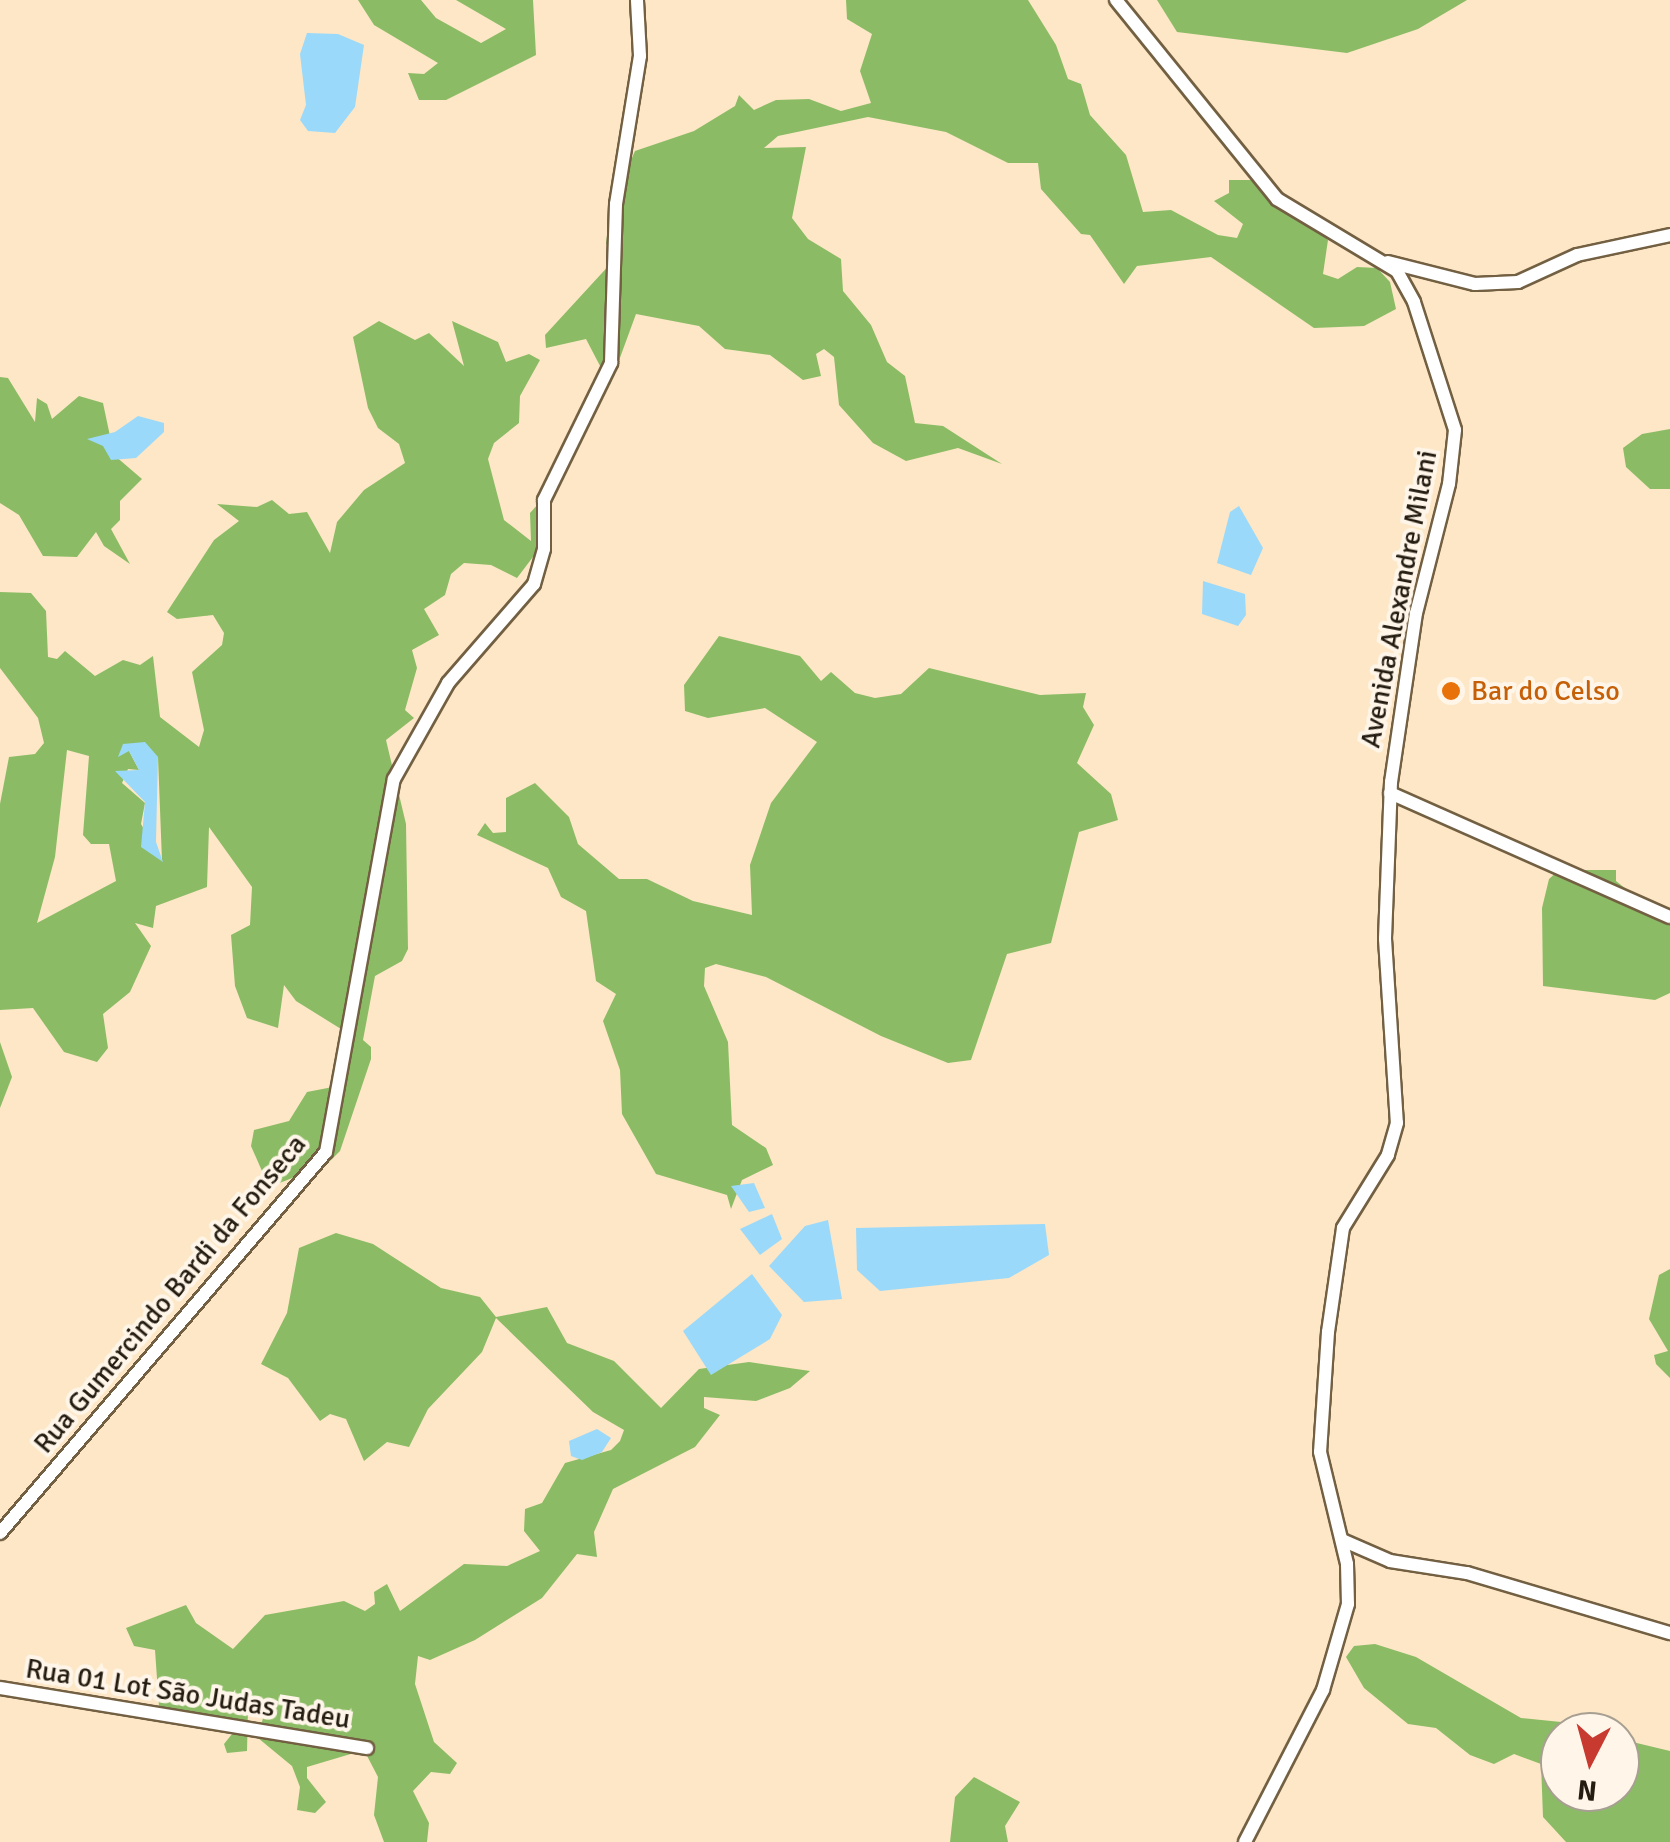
<!DOCTYPE html>
<html>
<head>
<meta charset="utf-8">
<style>
  body { margin:0 }
  #map { position:relative; width:1670px; height:1842px; overflow:hidden; background:#fde7c6; font-family:Signika,sans-serif }
  div>[style] { position:absolute }
  .forest>* { inset:0; background:#8bbc65 }
  .water>* { inset:0; background:#9bd9fa }
  .roads { filter:drop-shadow(2px 0 #736043) drop-shadow(-2px 0 #736043) drop-shadow(0 2px #736043) drop-shadow(0 -2px #736043) }
  .minor>* { height:12px; margin:-6px; padding:0 6px; transform-origin:6px; border-radius:6px; background:#fff }
  .dots>* { width:28px; height:28px; translate:-50% -50%; box-sizing:border-box; border:5px solid #fff6e9; border-radius:50% }
  span { translate:-50% -50%; white-space:nowrap; text-align:center; line-height:1.15; -webkit-text-stroke:8px #fff6e9; paint-order:stroke }
  .street-label { font-size:28px; color:#241c10 }
  .food-label { font-size:28px; color:#c56008 }
  .left { translate:0 -50%; text-align:left }
  .north { position:absolute; left:1540px; top:1712px; width:100px; height:100px; box-sizing:border-box; background:#fff6e9; border:2px solid #a79f92; border-radius:50%; rotate:186deg; font-size:28px; font-weight:700; line-height:40px; text-align:center; color:#241c10 }
  .north::after { content:''; display:block; margin:auto; width:35px; height:45px; background:#c83a30; clip-path:polygon(50% 0,100% 100%,50% 72%,0 100%) }
</style>
</head>
<body>
<div id="map">
  <div class="forest">
    <div style="clip-path:polygon(358px 0,421px 0,436px 18px,481px 43px,506px 29px,456px 0,533px 0,536px 55px,446px 100px,419px 100px,408px 73px,424px 74px,438px 63px,374px 25px)"></div>
    <div style="clip-path:polygon(846px 0,1028px 0,1056px 45px,1068px 79px,1081px 84px,1090px 115px,1126px 155px,1143px 212px,1171px 210px,1218px 235px,1237px 238px,1243px 224px,1214px 201px,1229px 193px,1229px 180px,1255px 180px,1328px 240px,1323px 274px,1338px 279px,1357px 267px,1377px 268px,1390px 282px,1396px 309px,1364px 326px,1314px 328px,1211px 257px,1137px 266px,1124px 284px,1090px 235px,1081px 234px,1041px 189px,1038px 163px,1008px 163px,946px 132px,868px 117px,778px 136px,764px 148px,806px 147px,792px 218px,808px 239px,841px 259px,843px 291px,871px 325px,887px 362px,905px 376px,915px 423px,943px 426px,1002px 464px,958px 448px,906px 461px,873px 443px,839px 405px,834px 357px,824px 349px,816px 354px,821px 376px,803px 380px,770px 355px,725px 349px,699px 326px,636px 314px,610px 385px,586px 339px,546px 348px,545px 335px,613px 261px,614px 248px,606px 244px,610px 209px,635px 151px,694px 131px,735px 106px,739px 95px,754px 110px,776px 100px,809px 99px,841px 111px,871px 103px,860px 71px,872px 34px,847px 19px)"></div>
    <div style="clip-path:polygon(1157px 0,1467px 0,1418px 29px,1347px 53px,1177px 32px)"></div>
    <div style="clip-path:polygon(evenodd,379px 321px,415px 340px,429px 333px,464px 366px,452px 321px,498px 342px,506px 362px,529px 354px,540px 360px,520px 396px,519px 423px,494px 443px,488px 459px,504px 520px,531px 541px,530px 513px,539px 503px,540px 532px,536px 553px,517px 578px,491px 565px,464px 563px,451px 574px,445px 595px,424px 609px,439px 635px,412px 650px,417px 668px,405px 710px,414px 718px,386px 740px,406px 824px,408px 949px,402px 961px,375px 976px,363px 1040px,371px 1047px,371px 1059px,340px 1151px,304px 1187px,295px 1177px,269px 1187px,251px 1146px,254px 1130px,289px 1121px,307px 1092px,338px 1086px,343px 1040px,341px 1029px,296px 1001px,284px 985px,278px 1028px,247px 1018px,235px 986px,231px 935px,250px 925px,252px 887px,209px 827px,207px 887px,156px 906px,153px 928px,135px 923px,151px 946px,130px 992px,103px 1014px,108px 1048px,97px 1062px,64px 1052px,33px 1008px,0 1010px,0 804px,9px 757px,35px 754px,44px 743px,38px 718px,0 668px,0 592px,31px 593px,46px 611px,48px 657px,57px 659px,65px 651px,95px 676px,123px 660px,140px 665px,153px 656px,160px 717px,199px 747px,204px 730px,192px 672px,222px 645px,224px 633px,213px 615px,177px 619px,167px 612px,214px 540px,239px 521px,217px 504px,257px 507px,272px 500px,289px 514px,307px 512px,330px 553px,337px 522px,364px 490px,405px 463px,399px 444px,378px 428px,368px 408px,353px 337px,379px 321px,67px 750px,89px 756px,83px 835px,91px 844px,109px 844px,116px 881px,37px 923px,55px 857px,67px 750px,379px 321px,129px 751px,158px 757px,162px 861px,141px 824px,145px 803px,122px 783px,128px 769px,139px 770px,129px 751px)"></div>
    <div style="clip-path:polygon(0 377px,8px 378px,35px 422px,37px 398px,47px 404px,52px 419px,79px 396px,103px 403px,114px 455px,142px 479px,120px 501px,120px 520px,111px 529px,130px 564px,104px 546px,96px 532px,77px 557px,43px 556px,19px 515px,0 503px)"></div>
    <div style="clip-path:polygon(1670px 429px,1670px 489px,1650px 489px,1626px 467px,1623px 448px,1642px 434px)"></div>
    <div style="clip-path:polygon(719px 636px,800px 656px,821px 681px,831px 672px,855px 693px,875px 698px,901px 694px,929px 668px,1040px 695px,1086px 693px,1083px 707px,1094px 725px,1077px 763px,1111px 794px,1118px 820px,1079px 832px,1051px 943px,1007px 954px,971px 1060px,948px 1063px,881px 1036px,766px 977px,716px 964px,705px 968px,704px 986px,728px 1042px,732px 1125px,766px 1148px,773px 1165px,742px 1180px,731px 1209px,727px 1195px,656px 1174px,622px 1114px,620px 1070px,603px 1021px,616px 994px,596px 981px,586px 911px,561px 897px,548px 868px,477px 835px,485px 823px,493px 833px,506px 832px,506px 798px,535px 783px,569px 817px,578px 844px,619px 879px,647px 879px,693px 901px,752px 915px,750px 865px,771px 803px,817px 742px,765px 708px,708px 718px,685px 711px,684px 685px)"></div>
    <div style="clip-path:polygon(1559px 870px,1616px 870px,1616px 881px,1651px 909px,1670px 913px,1670px 993px,1655px 1000px,1543px 986px,1542px 908px,1549px 879px)"></div>
    <div style="clip-path:polygon(0 1042px,12px 1077px,0 1108px)"></div>
    <div style="clip-path:polygon(336px 1233px,373px 1244px,441px 1288px,480px 1297px,496px 1317px,547px 1307px,567px 1343px,614px 1361px,661px 1408px,699px 1369px,749px 1362px,810px 1371px,790px 1388px,756px 1401px,704px 1397px,704px 1408px,720px 1415px,695px 1447px,613px 1489px,594px 1532px,597px 1557px,577px 1554px,542px 1598px,475px 1640px,430px 1660px,418px 1656px,415px 1684px,434px 1742px,457px 1763px,450px 1774px,431px 1772px,413px 1791px,429px 1823px,427px 1842px,384px 1842px,374px 1815px,378px 1777px,364px 1750px,307px 1767px,307px 1778px,326px 1802px,315px 1813px,297px 1810px,300px 1787px,292px 1766px,258px 1738px,265px 1710px,248px 1709px,247px 1751px,227px 1753px,224px 1744px,236px 1729px,159px 1707px,155px 1650px,134px 1646px,126px 1628px,186px 1605px,196px 1623px,233px 1649px,265px 1615px,344px 1601px,365px 1611px,375px 1604px,374px 1592px,387px 1584px,400px 1611px,464px 1564px,507px 1566px,540px 1551px,524px 1531px,525px 1509px,542px 1503px,565px 1463px,611px 1450px,620px 1441px,624px 1430px,593px 1412px,496px 1318px,482px 1352px,428px 1409px,409px 1447px,387px 1442px,364px 1461px,346px 1419px,330px 1414px,320px 1421px,288px 1378px,261px 1364px,287px 1313px,299px 1248px)"></div>
    <div style="clip-path:polygon(1670px 1269px,1670px 1378px,1656px 1364px,1654px 1355px,1668px 1351px,1649px 1319px,1659px 1275px)"></div>
    <div style="clip-path:polygon(1375px 1644px,1416px 1657px,1521px 1718px,1571px 1723px,1581px 1732px,1560px 1732px,1560px 1792px,1620px 1792px,1620px 1739px,1670px 1751px,1670px 1842px,1566px 1842px,1543px 1817px,1541px 1764px,1514px 1754px,1494px 1764px,1470px 1755px,1436px 1728px,1408px 1724px,1364px 1688px,1346px 1657px,1354px 1646px)"></div>
    <div style="clip-path:polygon(974px 1777px,1020px 1802px,1005px 1826px,1008px 1842px,950px 1842px,955px 1797px)"></div>
  </div>
  <div class="water">
    <div style="clip-path:polygon(307px 33px,338px 34px,364px 45px,355px 107px,335px 133px,308px 131px,300px 120px,306px 105px,300px 54px)"></div>
    <div style="clip-path:polygon(138px 416px,164px 423px,164px 432px,136px 458px,111px 460px,103px 446px,87px 439px,115px 432px)"></div>
    <div style="clip-path:polygon(1239px 506px,1263px 548px,1251px 575px,1217px 563px,1230px 512px)"></div>
    <div style="clip-path:polygon(1203px 581px,1245px 594px,1246px 615px,1238px 626px,1202px 614px)"></div>
    <div style="clip-path:polygon(145px 742px,158px 757px,156px 842px,163px 862px,141px 847px,145px 802px,115px 771px,139px 770px,129px 751px,118px 757px,123px 744px)"></div>
    <div style="clip-path:polygon(754px 1183px,765px 1208px,749px 1212px,731px 1186px)"></div>
    <div style="clip-path:polygon(772px 1214px,782px 1239px,760px 1255px,740px 1229px)"></div>
    <div style="clip-path:polygon(828px 1220px,842px 1299px,804px 1302px,769px 1266px,805px 1226px)"></div>
    <div style="clip-path:polygon(1045px 1224px,1049px 1255px,1009px 1278px,880px 1291px,857px 1270px,856px 1228px)"></div>
    <div style="clip-path:polygon(752px 1274px,782px 1315px,770px 1339px,711px 1375px,683px 1331px)"></div>
    <div style="clip-path:polygon(597px 1429px,611px 1438px,602px 1452px,582px 1460px,571px 1456px,569px 1441px)"></div>
  </div>
  <div class="roads">
    <div class="minor">
      <div style="left:1116px;top:0;width:256px;rotate:51deg"></div>
      <div style="left:1277px;top:199px;width:140px;rotate:31deg"></div>
      <div style="left:1397px;top:271px;width:35px;rotate:61deg"></div>
      <div style="left:1414px;top:302px;width:134px;rotate:72.2deg"></div>
      <div style="left:1455px;top:430px;width:54px;rotate:96.3deg"></div>
      <div style="left:1449px;top:484px;width:133px;rotate:104.3deg"></div>
      <div style="left:1416px;top:613px;width:171px;rotate:98.4deg"></div>
      <div style="left:1391px;top:782px;width:157px;rotate:92.2deg"></div>
      <div style="left:1385px;top:939px;width:184px;rotate:86.3deg"></div>
      <div style="left:1397px;top:1123px;width:33px;rotate:106deg"></div>
      <div style="left:1388px;top:1155px;width:86px;rotate:121.7deg"></div>
      <div style="left:1343px;top:1228px;width:105px;rotate:98.2deg"></div>
      <div style="left:1328px;top:1332px;width:120px;rotate:93.8deg"></div>
      <div style="left:1320px;top:1452px;width:115px;rotate:76.4deg"></div>
      <div style="left:1347px;top:1564px;width:40px;rotate:88.6deg"></div>
      <div style="left:1348px;top:1604px;width:90px;rotate:106.2deg"></div>
      <div style="left:1323px;top:1690px;width:171px;rotate:117.2deg"></div>
      <div style="left:1388px;top:262px;width:90px;rotate:14.2deg"></div>
      <div style="left:1475px;top:284px;width:43px;rotate:-2.7deg"></div>
      <div style="left:1518px;top:282px;width:65px;rotate:-24.6deg"></div>
      <div style="left:1577px;top:255px;width:95px;rotate:-12.1deg"></div>
      <div style="left:1390px;top:793px;width:306px;rotate:23.9deg"></div>
      <div style="left:0;top:1533px;width:501px;rotate:-49.45deg"></div>
      <div style="left:326px;top:1152px;width:379px;rotate:-79.7deg"></div>
      <div style="left:394px;top:779px;width:110px;rotate:-60.6deg"></div>
      <div style="left:448px;top:683px;width:131px;rotate:-49deg"></div>
      <div style="left:534px;top:584px;width:36px;rotate:-74deg"></div>
      <div style="left:544px;top:549px;width:49px;rotate:-90deg"></div>
      <div style="left:544px;top:500px;width:153px;rotate:-63.9deg"></div>
      <div style="left:611px;top:363px;width:159px;rotate:-88.2deg"></div>
      <div style="left:616px;top:204px;width:150px;rotate:-80.8deg"></div>
      <div style="left:640px;top:56px;width:56px;rotate:-93.1deg"></div>
      <div style="left:1342px;top:1540px;width:52px;rotate:23.6deg"></div>
      <div style="left:1390px;top:1561px;width:78px;rotate:8.9deg"></div>
      <div style="left:1467px;top:1573px;width:212px;rotate:16.5deg"></div>
      <div style="left:0;top:1688px;width:372px;rotate:9.3deg"></div>
    </div>
  </div>
  <div class="dots">
    <div style="left:1451px;top:691px;background:#e8710a"></div>
  </div>
  <div class="street-label">
    <span style="left:1399px;top:599px;rotate:-79deg">Avenida Alexandre Milani</span>
    <span style="left:170px;top:1294px;rotate:-50deg">Rua Gumercindo Bardi da Fonseca</span>
    <span style="left:188px;top:1694px;rotate:9deg">Rua 01 Lot São Judas Tadeu</span>
  </div>
  <div class="food-label">
    <span class="left" style="left:1471px;top:691px">Bar do Celso</span>
  </div>
  <div class="north">N</div>
</div>
</body>
</html>
